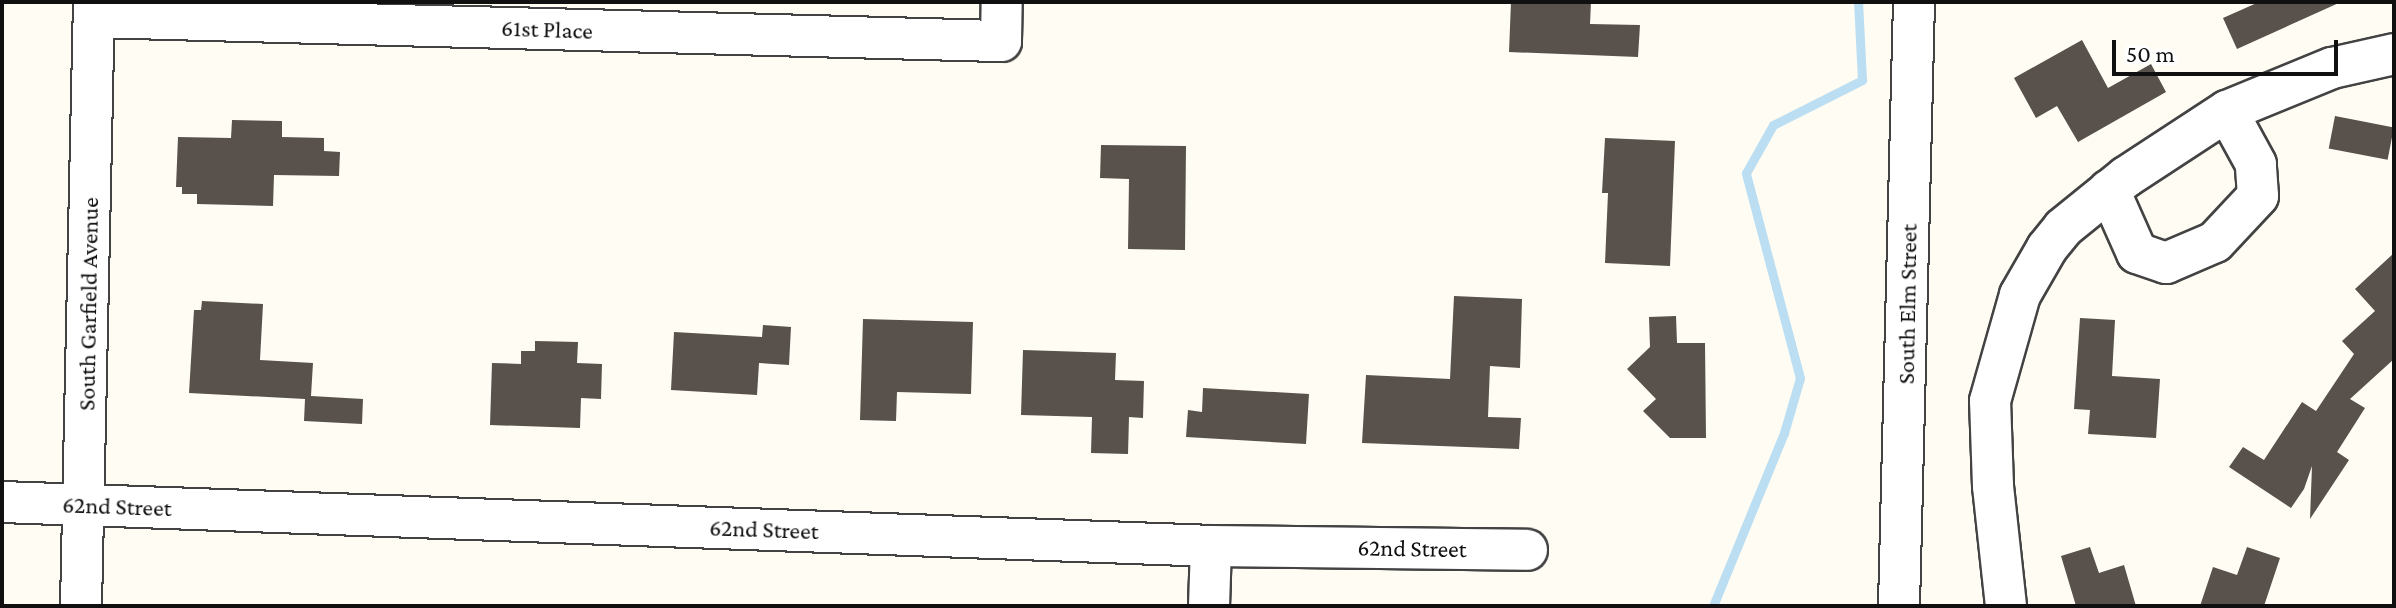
<!DOCTYPE html>
<html>
<head>
<meta charset="utf-8">
<style>
  body { margin:0 }
  #map { position:relative; width:2396px; height:608px; overflow:hidden; background:#fefcf3; font-family:"Crimson Pro",serif }
  div>[style] { position:absolute }
  .stream>* { height:9px; margin:-4.5px; padding:0 4.5px; transform-origin:4.5px; border-radius:4.5px; background:#bbdef2 }
  .building>* { inset:0; background:#58514c; transform-origin:0 0 }
  .roads { filter:drop-shadow(2px 0 #434343) drop-shadow(-2px 0 #434343) drop-shadow(0 2px #434343) drop-shadow(0 -2px #434343) }
  .minor>* { height:40px; margin:-20px; padding:0 20px; transform-origin:20px; border-radius:20px; background:#fff }
  span { translate:-50% -50%; white-space:nowrap; text-align:center; line-height:1.15; -webkit-text-stroke:8px #fff; paint-order:stroke }
  .street-label { font-size:24px; color:#101010 }
  .frame { position:absolute; inset:0; border:4px solid #101010; pointer-events:none }
  .scale { position:absolute; left:2112px; top:40px; width:226px; height:36px; box-sizing:border-box; border:4px solid #101010; border-top:0; padding-left:10px; font-size:24px; line-height:28px; white-space:nowrap; color:#101010; -webkit-text-stroke:6px #fff; paint-order:stroke }
</style>
</head>
<body>
<div id="map">
  <div class="stream">
    <div style="left:1713px;top:606px;width:187px;rotate:-67.7deg"></div>
    <div style="left:1784px;top:433px;width:57px;rotate:-73.8deg"></div>
    <div style="left:1800px;top:378px;width:212px;rotate:-104.8deg"></div>
    <div style="left:1746px;top:173px;width:55px;rotate:-60.6deg"></div>
    <div style="left:1773px;top:125px;width:100px;rotate:-26.8deg"></div>
    <div style="left:1862px;top:80px;width:78px;rotate:-92.9deg"></div>
  </div>
  <div class="building">
    <div style="clip-path:polygon(1511px 2px,1591px 2px,1590px 24px,1640px 25px,1638px 57px,1509px 52px)"></div>
    <div style="clip-path:polygon(2259px 2px,2341px 2px,2237px 49px,2223px 18px)"></div>
    <div style="clip-path:polygon(2082px 40px,2108px 88px,2151px 64px,2166px 92px,2078px 142px,2057px 106px,2036px 118px,2014px 78px)"></div>
    <div style="left:2335px;top:116px;width:60px;height:33px;rotate:11deg"></div>
    <div style="clip-path:polygon(232px 120px,282px 121px,282px 137px,324px 138px,324px 151px,340px 152px,339px 176px,274px 175px,273px 206px,197px 204px,197px 194px,182px 194px,182px 187px,176px 187px,178px 137px,231px 138px)"></div>
    <div style="clip-path:polygon(1605px 138px,1675px 141px,1670px 266px,1605px 263px,1608px 193px,1602px 193px)"></div>
    <div style="clip-path:polygon(1101px 145px,1186px 146px,1185px 250px,1128px 249px,1129px 179px,1100px 178px)"></div>
    <div style="clip-path:polygon(2394px 253px,2394px 359px,2350px 399px,2365px 408px,2337px 452px,2349px 460px,2310px 519px,2312px 466px,2304px 489px,2291px 508px,2229px 467px,2243px 447px,2264px 460px,2302px 402px,2316px 411px,2354px 354px,2342px 341px,2375px 311px,2355px 289px)"></div>
    <div style="clip-path:polygon(1454px 296px,1522px 299px,1520px 368px,1490px 366px,1488px 417px,1521px 418px,1519px 449px,1362px 443px,1366px 375px,1450px 379px)"></div>
    <div style="clip-path:polygon(202px 301px,263px 304px,260px 360px,313px 363px,311px 396px,363px 399px,362px 424px,304px 421px,305px 399px,189px 393px,194px 310px,201px 310px)"></div>
    <div style="clip-path:polygon(1676px 316px,1677px 343px,1705px 343px,1706px 438px,1670px 438px,1643px 411px,1656px 399px,1627px 369px,1650px 347px,1649px 317px)"></div>
    <div style="clip-path:polygon(2080px 318px,2115px 320px,2112px 376px,2160px 379px,2156px 438px,2088px 434px,2090px 410px,2074px 409px)"></div>
    <div style="clip-path:polygon(863px 319px,973px 322px,971px 394px,897px 392px,896px 421px,860px 420px)"></div>
    <div style="clip-path:polygon(763px 325px,791px 327px,789px 365px,759px 363px,757px 395px,671px 390px,674px 332px,762px 337px)"></div>
    <div style="clip-path:polygon(535px 341px,578px 342px,577px 363px,602px 364px,601px 399px,581px 398px,580px 428px,490px 425px,492px 363px,521px 364px,521px 351px,535px 351px)"></div>
    <div style="clip-path:polygon(1023px 350px,1116px 353px,1115px 380px,1144px 381px,1143px 418px,1129px 417px,1128px 454px,1091px 453px,1092px 417px,1021px 415px)"></div>
    <div style="clip-path:polygon(1203px 388px,1309px 394px,1306px 444px,1186px 437px,1188px 410px,1202px 412px)"></div>
    <div style="clip-path:polygon(2090px 547px,2099px 573px,2124px 565px,2136px 606px,2076px 606px,2061px 556px)"></div>
    <div style="clip-path:polygon(2247px 547px,2280px 558px,2264px 606px,2200px 606px,2213px 567px,2237px 575px)"></div>
  </div>
  <div class="roads">
    <div class="minor">
      <div style="left:94px;top:17px;width:907px;rotate:1.52deg"></div>
      <div style="left:1001px;top:41px;width:39px;rotate:-89deg"></div>
      <div style="left:2109px;top:190px;width:69px;rotate:66deg"></div>
      <div style="left:2137px;top:253px;width:31px;rotate:19deg"></div>
      <div style="left:2166px;top:263px;width:53px;rotate:-23.2deg"></div>
      <div style="left:2215px;top:242px;width:63px;rotate:-46.9deg"></div>
      <div style="left:2258px;top:196px;width:32px;rotate:-94deg"></div>
      <div style="left:2256px;top:164px;width:60px;rotate:-118.7deg"></div>
      <div style="left:2px;top:502px;width:1210px;rotate:2.08deg"></div>
      <div style="left:1211px;top:546px;width:316px;rotate:0.7deg"></div>
      <div style="left:81px;top:606px;width:604px;rotate:-88.77deg"></div>
      <div style="left:1209px;top:606px;width:60px;rotate:-88.1deg"></div>
      <div style="left:1899px;top:606px;width:604px;rotate:-88.58deg"></div>
      <div style="left:2006px;top:606px;width:121px;rotate:-96.2deg"></div>
      <div style="left:1993px;top:486px;width:85px;rotate:-92deg"></div>
      <div style="left:1990px;top:401px;width:110px;rotate:-74.2deg"></div>
      <div style="left:2020px;top:295px;width:54px;rotate:-60.1deg"></div>
      <div style="left:2047px;top:248px;width:26px;rotate:-51deg"></div>
      <div style="left:2063px;top:228px;width:81px;rotate:-39deg"></div>
      <div style="left:2126px;top:177px;width:121px;rotate:-33.2deg"></div>
      <div style="left:2227px;top:111px;width:113px;rotate:-22.3deg"></div>
      <div style="left:2332px;top:68px;width:64px;rotate:-12.7deg"></div>
    </div>
  </div>
  <div class="street-label">
    <span style="left:547px;top:29px;rotate:2deg">61st Place</span>
    <span style="left:88px;top:304px;rotate:-89deg">South Garfield Avenue</span>
    <span style="left:1907px;top:304px;rotate:-89deg">South Elm Street</span>
    <span style="left:117px;top:506px;rotate:2deg">62nd Street</span>
    <span style="left:764px;top:529px;rotate:2deg">62nd Street</span>
    <span style="left:1412px;top:548px;rotate:1deg">62nd Street</span>
  </div>
  <div class="frame"></div>
  <div class="scale">50 m</div>
</div>
</body>
</html>
